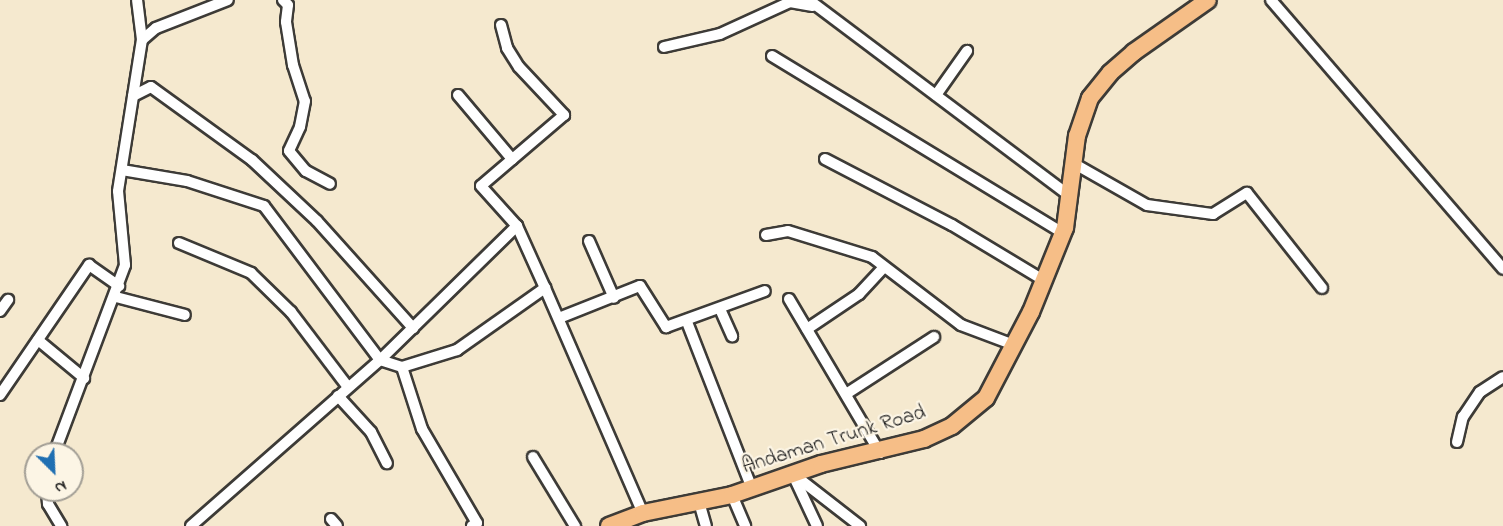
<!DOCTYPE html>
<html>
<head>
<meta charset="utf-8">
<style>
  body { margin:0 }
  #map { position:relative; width:1503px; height:526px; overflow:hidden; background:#f5e9cf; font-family:"Indie Flower",sans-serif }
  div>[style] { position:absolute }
  .roads { filter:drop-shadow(2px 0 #3d3b37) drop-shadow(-2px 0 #3d3b37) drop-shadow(0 2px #3d3b37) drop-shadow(0 -2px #3d3b37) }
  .minor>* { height:10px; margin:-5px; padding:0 5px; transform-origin:5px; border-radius:5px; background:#fff }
  .highway>* { height:16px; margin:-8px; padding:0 8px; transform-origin:8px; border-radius:8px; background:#f6be87 }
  span { translate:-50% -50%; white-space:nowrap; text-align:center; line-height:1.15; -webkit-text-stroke:4.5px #fcf5e5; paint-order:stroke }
  .street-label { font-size:21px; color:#1c1c1c }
  .north { position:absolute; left:24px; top:442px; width:60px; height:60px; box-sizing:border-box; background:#fcf5e5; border:2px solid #a29e95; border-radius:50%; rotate:156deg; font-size:16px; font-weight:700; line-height:24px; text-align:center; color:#1c1c1c }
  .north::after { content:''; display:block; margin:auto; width:21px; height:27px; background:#1f6fb2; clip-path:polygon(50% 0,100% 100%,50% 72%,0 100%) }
</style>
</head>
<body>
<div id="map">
  <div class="roads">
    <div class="minor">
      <div style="left:283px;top:0;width:7px;rotate:45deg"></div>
      <div style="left:288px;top:5px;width:17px;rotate:97deg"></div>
      <div style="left:286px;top:22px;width:44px;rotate:80.8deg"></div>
      <div style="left:293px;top:65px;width:38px;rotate:72deg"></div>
      <div style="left:305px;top:101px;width:26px;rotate:101deg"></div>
      <div style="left:300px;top:127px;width:26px;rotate:115deg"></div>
      <div style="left:289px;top:151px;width:26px;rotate:50deg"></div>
      <div style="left:306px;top:171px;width:27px;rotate:28deg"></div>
      <div style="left:809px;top:0;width:325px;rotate:36.9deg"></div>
      <div style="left:1271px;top:0;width:355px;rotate:49.2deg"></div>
      <div style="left:501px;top:25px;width:24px;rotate:75deg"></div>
      <div style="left:507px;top:48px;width:22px;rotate:58deg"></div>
      <div style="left:519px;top:67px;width:66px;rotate:46.8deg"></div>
      <div style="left:564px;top:115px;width:109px;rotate:139.5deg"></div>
      <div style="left:481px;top:186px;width:54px;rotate:48deg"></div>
      <div style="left:142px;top:40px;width:18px;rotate:-41deg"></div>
      <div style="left:156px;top:28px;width:77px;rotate:-21.3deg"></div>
      <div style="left:664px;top:47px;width:57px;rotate:-13.1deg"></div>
      <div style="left:720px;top:34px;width:77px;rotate:-24.6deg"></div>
      <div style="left:790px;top:2px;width:23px;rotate:10deg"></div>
      <div style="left:772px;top:56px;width:341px;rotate:31.3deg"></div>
      <div style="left:458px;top:95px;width:84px;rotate:49.8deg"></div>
      <div style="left:936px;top:95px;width:54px;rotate:-54.8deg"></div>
      <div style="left:133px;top:96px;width:20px;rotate:-27deg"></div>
      <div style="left:151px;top:87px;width:125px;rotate:35.9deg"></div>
      <div style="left:252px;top:160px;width:89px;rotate:43.2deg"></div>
      <div style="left:317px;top:221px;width:144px;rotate:48.1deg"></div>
      <div style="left:825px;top:159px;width:143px;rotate:27.5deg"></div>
      <div style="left:952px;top:225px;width:109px;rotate:31.1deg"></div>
      <div style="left:1073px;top:163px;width:85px;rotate:29.6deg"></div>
      <div style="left:1147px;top:205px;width:67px;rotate:7.8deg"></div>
      <div style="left:1213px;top:214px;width:40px;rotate:-32deg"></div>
      <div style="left:1247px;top:193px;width:121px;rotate:51.7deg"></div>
      <div style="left:122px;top:170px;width:66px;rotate:9.6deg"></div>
      <div style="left:187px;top:181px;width:81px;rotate:18deg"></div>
      <div style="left:264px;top:206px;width:193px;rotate:53deg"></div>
      <div style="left:380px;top:360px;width:192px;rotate:-44.4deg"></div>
      <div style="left:517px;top:226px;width:68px;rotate:65.7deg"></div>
      <div style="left:766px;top:235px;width:22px;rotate:-10deg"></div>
      <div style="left:788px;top:231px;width:88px;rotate:17.2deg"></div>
      <div style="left:872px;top:257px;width:112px;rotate:37.4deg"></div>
      <div style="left:961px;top:325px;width:57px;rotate:20.7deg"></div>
      <div style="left:589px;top:241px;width:62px;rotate:66.3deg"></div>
      <div style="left:179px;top:243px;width:78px;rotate:22.6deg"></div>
      <div style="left:251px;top:273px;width:56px;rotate:44.3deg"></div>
      <div style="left:291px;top:312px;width:94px;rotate:52.8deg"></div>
      <div style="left:116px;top:297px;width:71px;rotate:14.6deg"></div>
      <div style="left:789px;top:299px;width:179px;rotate:59.4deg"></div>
      <div style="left:720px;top:309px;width:30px;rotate:66deg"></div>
      <div style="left:0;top:311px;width:14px;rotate:-54deg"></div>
      <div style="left:559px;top:318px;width:87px;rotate:-21.6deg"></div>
      <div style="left:640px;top:286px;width:49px;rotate:57.6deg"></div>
      <div style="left:666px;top:327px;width:105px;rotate:-20deg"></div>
      <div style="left:687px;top:322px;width:179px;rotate:68.7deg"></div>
      <div style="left:807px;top:329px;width:63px;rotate:-33.9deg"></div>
      <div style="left:859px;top:294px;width:37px;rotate:-47deg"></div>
      <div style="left:38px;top:340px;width:60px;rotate:39.6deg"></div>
      <div style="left:402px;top:367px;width:65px;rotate:72.1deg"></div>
      <div style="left:422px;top:429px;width:109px;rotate:59.7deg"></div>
      <div style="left:477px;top:523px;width:6px;rotate:149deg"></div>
      <div style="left:846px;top:394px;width:105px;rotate:-32.9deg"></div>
      <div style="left:0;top:395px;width:158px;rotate:-55.6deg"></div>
      <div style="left:89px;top:265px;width:37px;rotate:35deg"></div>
      <div style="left:338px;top:396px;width:49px;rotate:47.5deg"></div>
      <div style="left:371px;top:432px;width:35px;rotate:63deg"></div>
      <div style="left:1457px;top:442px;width:26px;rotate:-77deg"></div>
      <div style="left:1463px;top:417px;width:30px;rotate:-56deg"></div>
      <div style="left:1480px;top:392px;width:27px;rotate:-33deg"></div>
      <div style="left:54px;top:454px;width:202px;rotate:-69.4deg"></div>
      <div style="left:125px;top:265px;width:74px;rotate:-95.4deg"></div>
      <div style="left:118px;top:191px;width:153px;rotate:-81deg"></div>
      <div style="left:142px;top:40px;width:40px;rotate:-97.1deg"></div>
      <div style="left:533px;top:457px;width:81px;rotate:58.7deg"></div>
      <div style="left:793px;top:474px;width:85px;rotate:37.8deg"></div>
      <div style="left:794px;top:477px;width:54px;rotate:64.9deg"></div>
      <div style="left:47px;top:490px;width:14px;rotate:86deg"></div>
      <div style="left:48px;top:504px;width:26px;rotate:59deg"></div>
      <div style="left:732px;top:495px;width:34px;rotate:67deg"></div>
      <div style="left:699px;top:502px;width:25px;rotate:74deg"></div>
      <div style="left:331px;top:519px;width:9px;rotate:49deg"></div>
      <div style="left:191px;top:526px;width:252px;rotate:-41.3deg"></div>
      <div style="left:380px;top:360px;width:23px;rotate:18deg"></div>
      <div style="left:402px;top:367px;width:58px;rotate:-17.2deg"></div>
      <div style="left:457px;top:350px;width:108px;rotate:-35.2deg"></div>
      <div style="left:545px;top:288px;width:245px;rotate:66.5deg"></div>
    </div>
    <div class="highway">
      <div style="left:609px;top:526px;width:36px;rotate:-21deg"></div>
      <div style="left:643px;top:513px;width:91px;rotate:-11.4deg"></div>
      <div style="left:732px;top:495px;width:94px;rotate:-19.2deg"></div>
      <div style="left:821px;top:464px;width:106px;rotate:-13.6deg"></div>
      <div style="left:924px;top:439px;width:31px;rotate:-25deg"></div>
      <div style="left:952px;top:426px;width:44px;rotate:-39.5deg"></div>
      <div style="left:986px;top:398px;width:97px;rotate:-62.4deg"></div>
      <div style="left:1031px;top:312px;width:91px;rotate:-68deg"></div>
      <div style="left:1065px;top:228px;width:93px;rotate:-82.6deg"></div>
      <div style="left:1077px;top:136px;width:40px;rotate:-71.1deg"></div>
      <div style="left:1090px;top:98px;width:32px;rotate:-51deg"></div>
      <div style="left:1110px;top:73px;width:32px;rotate:-41deg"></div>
      <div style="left:1134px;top:52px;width:90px;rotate:-35.1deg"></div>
    </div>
  </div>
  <div class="street-label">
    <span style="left:834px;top:440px;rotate:-17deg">Andaman Trunk Road</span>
  </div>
  <div class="north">N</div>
</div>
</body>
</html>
